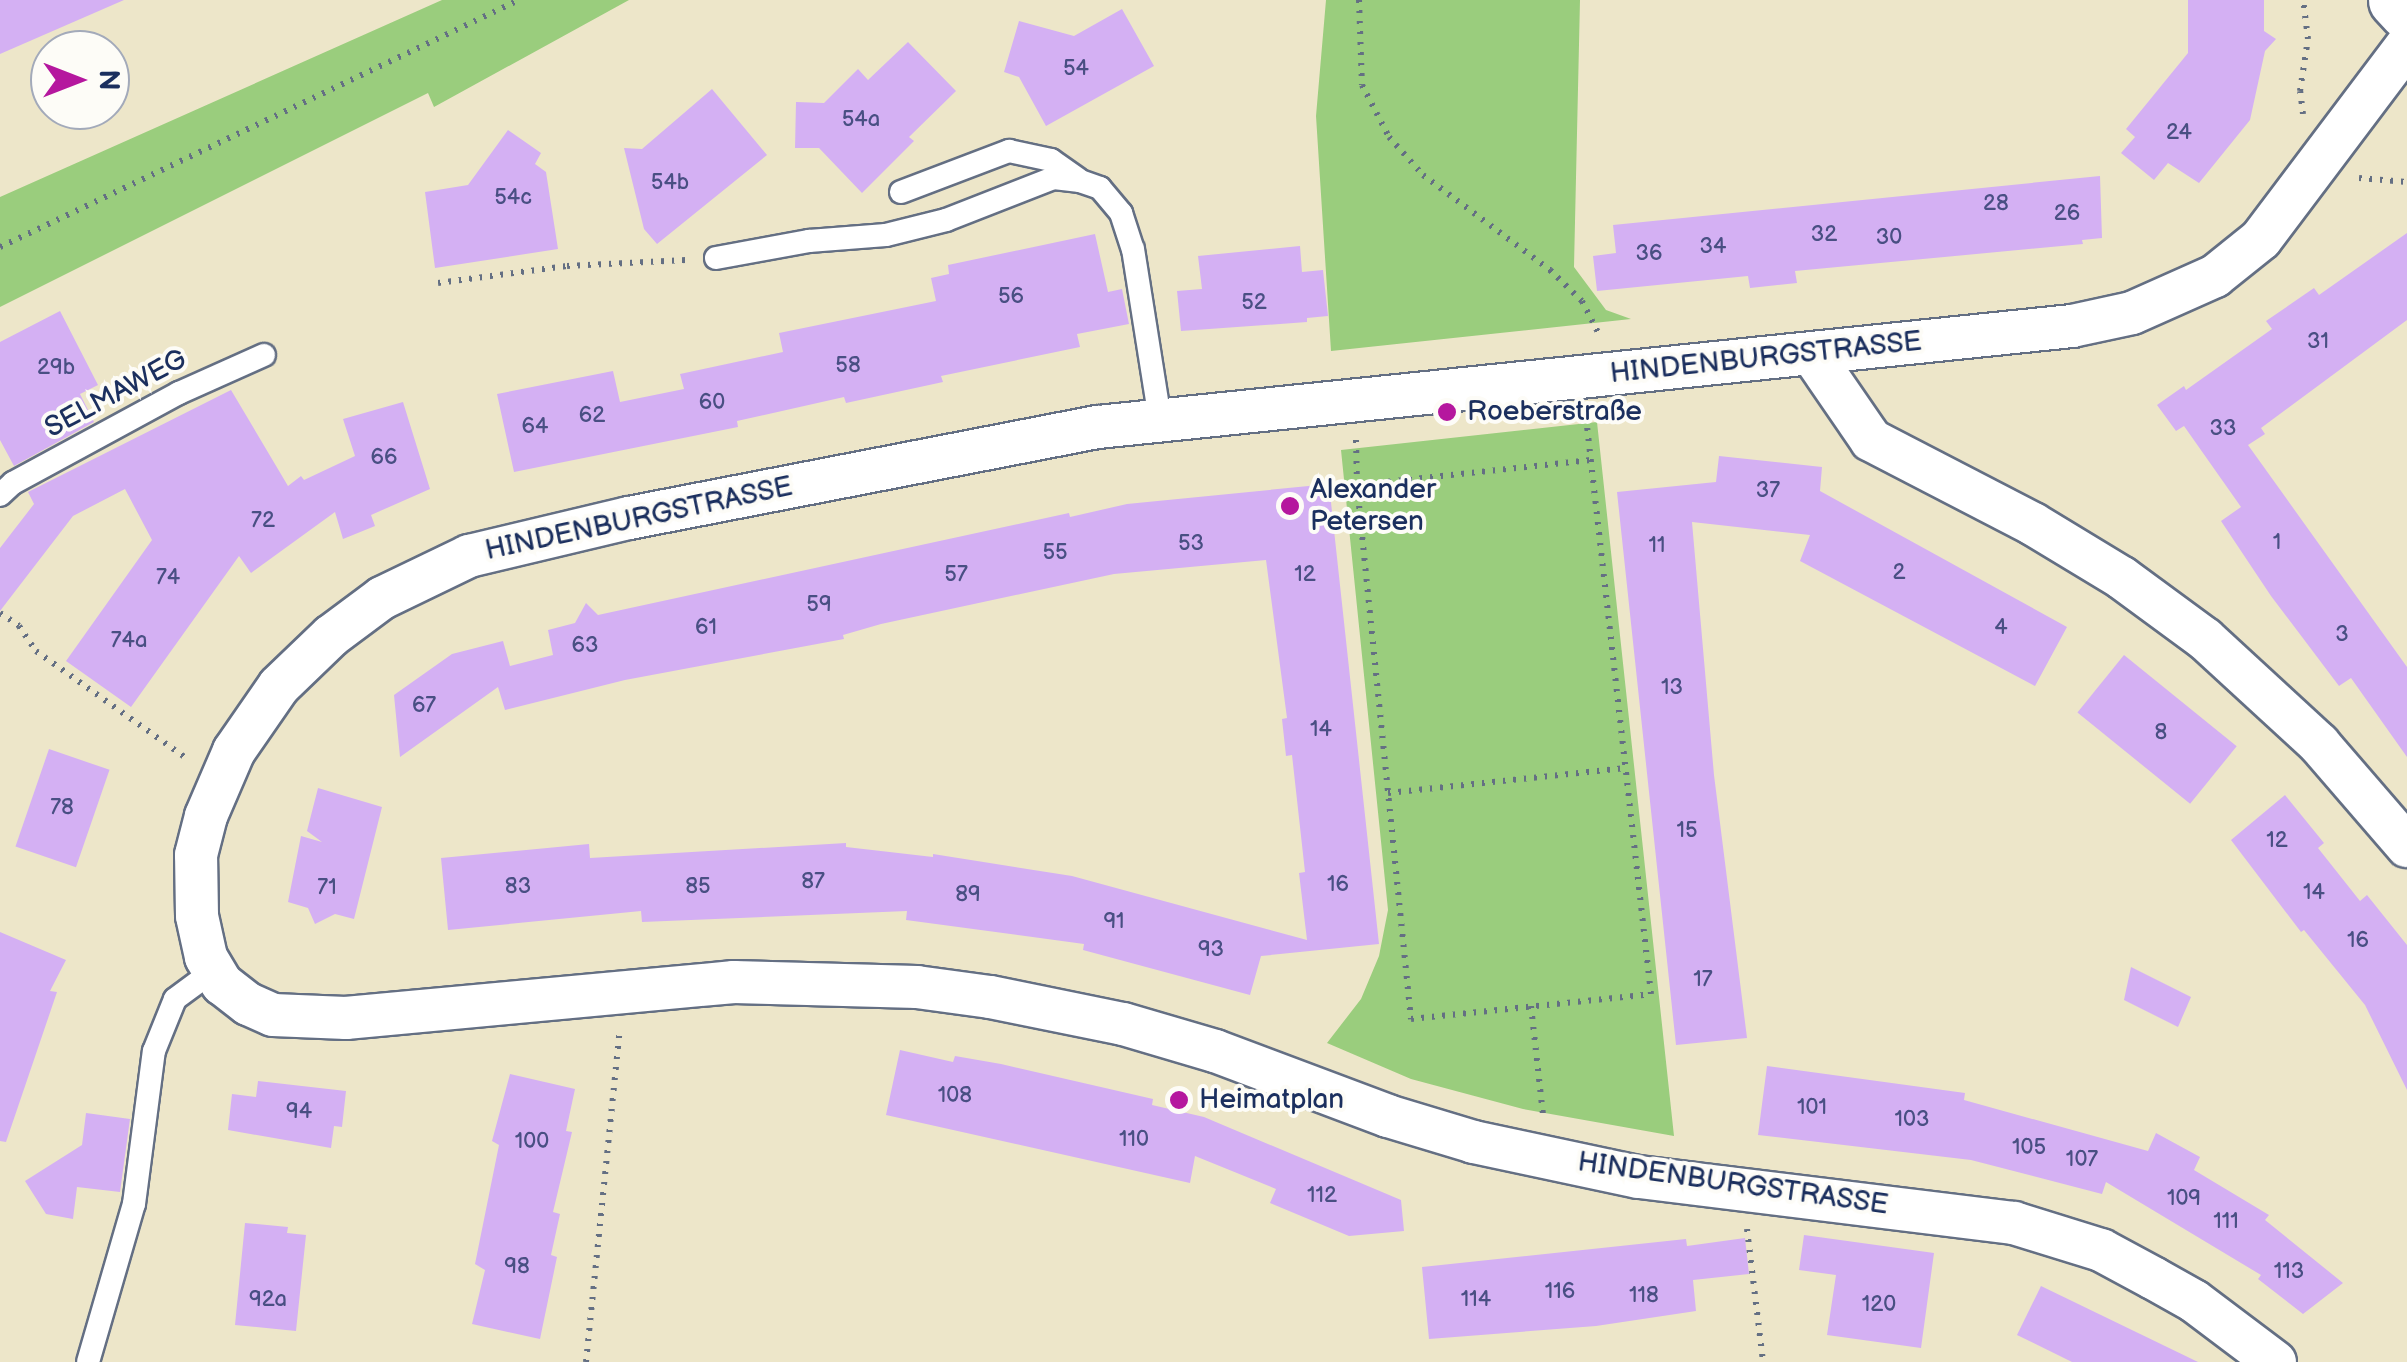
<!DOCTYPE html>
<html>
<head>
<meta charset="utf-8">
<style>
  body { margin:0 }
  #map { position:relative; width:2407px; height:1362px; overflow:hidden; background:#ede6c9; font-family:"Balsamiq Sans",sans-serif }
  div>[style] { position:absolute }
  .green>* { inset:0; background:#9acd7d }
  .building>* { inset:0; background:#d4b0f3; transform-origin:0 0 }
  .path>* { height:6px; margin-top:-3px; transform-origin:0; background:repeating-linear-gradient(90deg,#646f83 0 2.5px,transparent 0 10.5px) }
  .roads { filter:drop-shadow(2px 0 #646f83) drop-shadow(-2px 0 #646f83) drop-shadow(0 2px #646f83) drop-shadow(0 -2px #646f83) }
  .service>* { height:22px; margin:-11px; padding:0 11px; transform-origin:11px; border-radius:11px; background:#fff }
  .minor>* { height:42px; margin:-21px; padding:0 21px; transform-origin:21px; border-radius:21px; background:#fff }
  .tertiary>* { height:55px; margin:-27.5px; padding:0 27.5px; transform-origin:27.5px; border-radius:27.5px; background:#fff }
  .dots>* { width:28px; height:28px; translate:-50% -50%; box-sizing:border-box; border:5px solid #fdfcf7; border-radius:50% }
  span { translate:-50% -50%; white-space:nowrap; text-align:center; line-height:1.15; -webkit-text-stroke:8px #fdfcf7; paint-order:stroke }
  .number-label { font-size:22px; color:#494f83 }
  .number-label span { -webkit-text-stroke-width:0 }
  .street-label { font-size:28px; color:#1b2f5e }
  .poi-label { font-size:28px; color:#1b2f5e }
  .left { translate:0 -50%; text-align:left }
  .north { position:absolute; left:30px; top:30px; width:100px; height:100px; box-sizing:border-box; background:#fdfcf7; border:2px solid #a3aaba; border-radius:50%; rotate:90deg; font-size:28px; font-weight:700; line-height:40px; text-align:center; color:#1b2f5e }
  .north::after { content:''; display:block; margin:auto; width:35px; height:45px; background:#b5179e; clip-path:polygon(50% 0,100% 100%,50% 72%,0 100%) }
</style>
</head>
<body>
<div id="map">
  <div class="green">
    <div style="clip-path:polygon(442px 0,629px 0,434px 107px,428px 93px,0 307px,0 197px)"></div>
    <div style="clip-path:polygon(1326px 0,1580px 0,1574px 267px,1606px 310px,1631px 319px,1331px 351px,1316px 116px)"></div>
    <div style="clip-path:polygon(1597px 422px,1674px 1136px,1523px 1109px,1411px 1079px,1327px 1043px,1361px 999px,1379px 956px,1388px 910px,1341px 450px)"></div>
  </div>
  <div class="building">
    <div style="clip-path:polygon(0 0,124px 0,0 54px)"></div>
    <div style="clip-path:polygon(2188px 0,2264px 0,2264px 31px,2276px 39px,2265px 51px,2250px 120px,2199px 183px,2168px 163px,2154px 180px,2121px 153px,2135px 137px,2126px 129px,2188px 53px)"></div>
    <div style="clip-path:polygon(1122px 9px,1154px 66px,1046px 126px,1019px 77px,1004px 72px,1019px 21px,1074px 36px)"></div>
    <div style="clip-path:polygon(908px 42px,956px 91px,909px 137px,914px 141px,862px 193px,819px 148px,795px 148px,796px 102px,824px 103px,858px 69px,868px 80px)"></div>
    <div style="clip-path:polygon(712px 89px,767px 155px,657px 244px,644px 229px,624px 148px,642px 149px)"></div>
    <div style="clip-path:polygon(508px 130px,541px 153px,535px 164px,546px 172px,558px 249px,435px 268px,425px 192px,468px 185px)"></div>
    <div style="clip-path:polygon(2100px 176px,2102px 238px,2082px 240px,2083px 244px,1795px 271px,1797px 283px,1750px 288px,1748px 276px,1597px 291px,1593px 256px,1616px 253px,1613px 225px)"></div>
    <div style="clip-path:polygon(2407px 233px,2407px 320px,2261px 428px,2265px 434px,2248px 445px,2407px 667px,2407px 757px,2351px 678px,2339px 686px,2271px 596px,2221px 521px,2241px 507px,2184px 426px,2176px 431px,2157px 405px,2184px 386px,2186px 390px,2272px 329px,2266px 321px,2314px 288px,2319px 295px)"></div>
    <div style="clip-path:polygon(1095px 234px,1108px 292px,1122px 289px,1129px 324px,1077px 334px,1080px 347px,941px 376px,943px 382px,846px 403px,844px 397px,737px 421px,738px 427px,514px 472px,497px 394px,613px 371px,620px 402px,684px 389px,680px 374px,783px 352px,779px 333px,936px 301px,931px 278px,949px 274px,948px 265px)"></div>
    <div style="clip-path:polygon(1300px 246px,1302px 272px,1323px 270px,1328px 316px,1307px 318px,1307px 322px,1181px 331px,1177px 291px,1202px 289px,1198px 256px)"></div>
    <div style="clip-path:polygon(60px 311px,98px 385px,80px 394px,94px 422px,14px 466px,0 440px,0 342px)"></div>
    <div style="clip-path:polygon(231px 390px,288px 486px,301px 476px,304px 480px,355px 456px,343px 419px,403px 402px,430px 489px,371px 515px,375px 526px,343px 539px,335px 512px,251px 573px,239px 556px,131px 707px,66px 661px,152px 540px,125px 489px,73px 516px,0 611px,0 548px,34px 504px,28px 492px)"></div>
    <div style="clip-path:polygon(1719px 456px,1822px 467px,1820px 491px,2067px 627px,2035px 686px,1800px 561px,1810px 535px,1692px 522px,1714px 775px,1747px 1038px,1676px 1045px,1617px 492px,1716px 482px)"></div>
    <div style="clip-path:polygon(1329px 484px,1379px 944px,1261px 956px,1250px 995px,1083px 950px,1084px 944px,906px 920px,907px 911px,642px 922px,641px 911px,448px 930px,441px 858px,589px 844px,590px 858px,846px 843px,846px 847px,933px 857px,933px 854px,1072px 876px,1307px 940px,1299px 873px,1305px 872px,1292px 755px,1286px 756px,1282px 719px,1287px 718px,1266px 560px,1114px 574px,881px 624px,843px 635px,844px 639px,625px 680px,505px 710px,498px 687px,400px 757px,394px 695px,452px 654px,503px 641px,510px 666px,553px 655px,548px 630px,575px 623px,586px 603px,598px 615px,1069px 513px,1070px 517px,1127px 504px)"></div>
    <div style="left:2124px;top:655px;width:145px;height:74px;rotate:39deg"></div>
    <div style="left:49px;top:749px;width:64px;height:103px;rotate:19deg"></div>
    <div style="clip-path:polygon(318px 788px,382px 807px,354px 919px,335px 914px,315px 924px,308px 908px,288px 902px,301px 836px,322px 842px,307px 831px)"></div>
    <div style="clip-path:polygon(2285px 795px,2324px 843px,2318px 848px,2360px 901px,2367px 895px,2407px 945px,2407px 1090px,2365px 1005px,2304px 930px,2301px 932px,2231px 840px)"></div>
    <div style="clip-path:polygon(0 932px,66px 960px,50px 991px,57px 992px,6px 1142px,0 1141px)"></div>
    <div style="clip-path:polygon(2131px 967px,2191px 997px,2178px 1027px,2124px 1000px)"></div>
    <div style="clip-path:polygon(900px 1050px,953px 1062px,955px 1056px,1001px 1064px,1153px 1099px,1152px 1105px,1204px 1117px,1401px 1200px,1404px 1231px,1349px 1236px,1270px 1203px,1276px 1189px,1195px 1156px,1190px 1183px,886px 1115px)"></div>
    <div style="clip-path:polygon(1767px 1066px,1965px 1093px,1964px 1100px,2148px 1151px,2156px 1133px,2200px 1157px,2194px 1170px,2269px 1215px,2265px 1220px,2343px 1283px,2303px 1314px,2258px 1279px,2261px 1275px,2106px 1182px,2102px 1194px,1971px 1160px,1758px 1135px)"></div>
    <div style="clip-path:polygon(510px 1074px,575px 1089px,566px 1131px,572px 1132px,553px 1212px,560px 1214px,551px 1255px,557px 1257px,540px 1339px,472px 1324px,485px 1270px,475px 1264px,499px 1145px,492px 1141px)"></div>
    <div style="clip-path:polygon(258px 1081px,346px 1091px,342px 1127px,334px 1126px,331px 1148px,228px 1130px,232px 1094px,256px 1097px)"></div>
    <div style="clip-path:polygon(86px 1113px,130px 1119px,120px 1192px,77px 1187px,73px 1219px,46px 1214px,25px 1181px,82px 1145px)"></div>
    <div style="clip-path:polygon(245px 1223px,288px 1227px,287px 1233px,306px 1235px,296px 1331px,235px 1325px)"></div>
    <div style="clip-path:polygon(1804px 1235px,1934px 1253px,1921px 1348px,1827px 1335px,1836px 1275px,1799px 1270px)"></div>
    <div style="clip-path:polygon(1745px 1238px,1749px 1274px,1693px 1280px,1696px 1311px,1596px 1326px,1429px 1339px,1422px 1267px,1686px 1239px,1687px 1246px)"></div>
    <div style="clip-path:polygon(2041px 1286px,2198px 1362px,2072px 1362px,2017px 1335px)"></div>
  </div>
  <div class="path">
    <div style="left:1359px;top:0;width:85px;rotate:88deg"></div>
    <div style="left:1362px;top:85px;width:59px;rotate:62.6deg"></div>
    <div style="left:1389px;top:137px;width:51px;rotate:48.2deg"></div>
    <div style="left:1423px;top:175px;width:159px;rotate:36.8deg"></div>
    <div style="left:1550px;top:270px;width:45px;rotate:44.1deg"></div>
    <div style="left:1582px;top:301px;width:35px;rotate:63deg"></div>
    <div style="left:2303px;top:114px;width:23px;rotate:-97deg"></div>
    <div style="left:2300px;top:91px;width:53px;rotate:-81.3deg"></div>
    <div style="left:2308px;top:39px;width:39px;rotate:-97deg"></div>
    <div style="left:2359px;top:178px;width:48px;rotate:4.8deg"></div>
    <div style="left:0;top:247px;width:575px;rotate:-25.45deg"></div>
    <div style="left:438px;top:283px;width:130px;rotate:-7.5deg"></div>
    <div style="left:567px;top:266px;width:119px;rotate:-2.9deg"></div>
    <div style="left:1356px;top:440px;width:45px;rotate:88.7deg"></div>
    <div style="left:1357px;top:485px;width:537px;rotate:84.23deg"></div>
    <div style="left:1411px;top:1019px;width:241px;rotate:-5.9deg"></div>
    <div style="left:1651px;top:994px;width:581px;rotate:-96.43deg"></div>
    <div style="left:1357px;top:485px;width:235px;rotate:-6.1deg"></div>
    <div style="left:0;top:613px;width:23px;rotate:34deg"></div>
    <div style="left:19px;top:626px;width:30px;rotate:56deg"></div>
    <div style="left:36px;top:651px;width:184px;rotate:35.5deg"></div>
    <div style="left:1388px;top:793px;width:239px;rotate:-6deg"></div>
    <div style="left:1531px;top:1006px;width:109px;rotate:83.7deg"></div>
    <div style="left:1747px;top:1229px;width:134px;rotate:83.1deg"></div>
    <div style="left:586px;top:1362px;width:329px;rotate:-84.2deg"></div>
  </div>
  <div class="roads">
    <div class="service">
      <div style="left:901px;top:192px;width:116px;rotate:-20.8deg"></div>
      <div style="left:1009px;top:151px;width:43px;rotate:12.1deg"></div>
      <div style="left:1051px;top:160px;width:33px;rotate:35deg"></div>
      <div style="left:716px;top:258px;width:95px;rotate:-10.4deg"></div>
      <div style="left:809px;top:241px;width:77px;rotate:-4.5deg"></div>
      <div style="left:886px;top:235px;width:62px;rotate:-14deg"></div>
      <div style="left:946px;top:220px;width:116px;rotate:-21.3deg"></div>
      <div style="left:1054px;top:178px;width:26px;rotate:7deg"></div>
      <div style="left:1080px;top:181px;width:21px;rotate:19deg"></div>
      <div style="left:1100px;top:188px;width:33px;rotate:50deg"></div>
      <div style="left:1121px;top:213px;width:38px;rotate:72deg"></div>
      <div style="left:1133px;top:249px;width:172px;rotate:81deg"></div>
      <div style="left:0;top:495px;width:18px;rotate:-43deg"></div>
      <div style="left:13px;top:483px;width:189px;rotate:-28.5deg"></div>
      <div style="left:179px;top:393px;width:93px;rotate:-24.1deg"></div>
      <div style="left:88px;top:1362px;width:165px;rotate:-73.8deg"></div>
      <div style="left:134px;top:1204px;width:154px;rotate:-82.6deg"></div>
      <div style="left:154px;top:1051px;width:56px;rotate:-68deg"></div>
      <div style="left:175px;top:999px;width:47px;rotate:-36.4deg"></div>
    </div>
    <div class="minor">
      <div style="left:1812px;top:354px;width:104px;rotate:55.5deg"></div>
      <div style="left:1871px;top:440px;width:182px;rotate:27.4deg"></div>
      <div style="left:2033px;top:524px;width:104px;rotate:31.2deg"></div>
      <div style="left:2122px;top:578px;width:103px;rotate:36.3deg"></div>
      <div style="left:2205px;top:639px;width:155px;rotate:42.6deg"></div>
      <div style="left:2319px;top:744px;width:135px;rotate:49.2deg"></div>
      <div style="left:2275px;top:1362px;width:101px;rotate:-143deg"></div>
      <div style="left:2194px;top:1301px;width:47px;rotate:-150.7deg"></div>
      <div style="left:2153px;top:1278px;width:59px;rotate:-151.7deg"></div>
      <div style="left:2101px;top:1250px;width:91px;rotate:-162.8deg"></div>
      <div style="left:2014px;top:1223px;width:379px;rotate:-173deg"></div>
      <div style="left:1638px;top:1177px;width:168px;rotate:-168deg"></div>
      <div style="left:1474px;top:1142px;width:90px;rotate:-163.2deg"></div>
      <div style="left:1388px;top:1116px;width:185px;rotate:-159.4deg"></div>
      <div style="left:1215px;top:1051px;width:96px;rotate:-163.6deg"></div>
      <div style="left:1123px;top:1024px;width:136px;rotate:-168.5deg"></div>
      <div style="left:990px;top:997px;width:74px;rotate:-172.2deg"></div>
      <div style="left:917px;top:987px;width:183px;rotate:-178.4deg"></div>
      <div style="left:734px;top:982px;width:390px;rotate:174.7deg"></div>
      <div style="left:346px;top:1018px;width:73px;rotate:-177.6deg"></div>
      <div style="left:273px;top:1015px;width:27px;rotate:-156deg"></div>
      <div style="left:248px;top:1004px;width:33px;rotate:-142deg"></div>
      <div style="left:222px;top:984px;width:31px;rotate:-121deg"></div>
      <div style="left:206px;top:957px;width:42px;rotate:-102.4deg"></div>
      <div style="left:197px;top:916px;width:61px;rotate:-90.9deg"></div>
      <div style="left:196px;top:855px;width:40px;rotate:-75.6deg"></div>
      <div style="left:206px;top:816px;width:71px;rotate:-66.7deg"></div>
      <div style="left:234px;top:751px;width:79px;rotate:-55.3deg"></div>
      <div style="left:279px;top:686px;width:72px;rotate:-43.9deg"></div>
      <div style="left:331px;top:636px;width:64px;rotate:-36.7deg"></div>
      <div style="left:382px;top:598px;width:97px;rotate:-25.8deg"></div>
      <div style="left:469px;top:556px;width:164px;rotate:-13.4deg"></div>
      <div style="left:629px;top:518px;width:478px;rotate:-11deg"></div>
      <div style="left:1098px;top:427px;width:979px;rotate:-5.92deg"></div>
      <div style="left:2072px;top:326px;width:61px;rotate:-12.2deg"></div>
      <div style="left:2132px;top:313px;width:91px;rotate:-24deg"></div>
      <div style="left:2215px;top:276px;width:59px;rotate:-38.8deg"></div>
      <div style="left:2261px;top:239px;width:243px;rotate:-53deg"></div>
    </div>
    <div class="tertiary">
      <div style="left:2396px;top:0;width:16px;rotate:47deg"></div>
    </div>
  </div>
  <div class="dots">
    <div style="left:1447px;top:412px;background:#b5179e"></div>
    <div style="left:1290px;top:506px;background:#b5179e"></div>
    <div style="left:1179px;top:1100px;background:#b5179e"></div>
  </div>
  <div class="number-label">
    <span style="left:1076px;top:69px">54</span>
    <span style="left:861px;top:120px">54a</span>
    <span style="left:2179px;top:133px">24</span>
    <span style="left:670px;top:183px">54b</span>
    <span style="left:513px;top:198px">54c</span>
    <span style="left:1996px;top:204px">28</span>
    <span style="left:2067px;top:214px">26</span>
    <span style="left:1824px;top:235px">32</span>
    <span style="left:1889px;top:238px">30</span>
    <span style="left:1713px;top:247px">34</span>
    <span style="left:1649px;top:254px">36</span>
    <span style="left:1011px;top:297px">56</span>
    <span style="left:1254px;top:303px">52</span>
    <span style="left:2318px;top:342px">31</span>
    <span style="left:848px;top:366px">58</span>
    <span style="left:56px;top:368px">29b</span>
    <span style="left:712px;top:403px">60</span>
    <span style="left:592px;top:416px">62</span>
    <span style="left:535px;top:427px">64</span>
    <span style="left:2223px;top:429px">33</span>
    <span style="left:384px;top:458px">66</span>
    <span style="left:1768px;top:491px">37</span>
    <span style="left:263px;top:521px">72</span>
    <span style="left:2277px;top:543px">1</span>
    <span style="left:1191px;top:544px">53</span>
    <span style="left:1657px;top:546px">11</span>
    <span style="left:1055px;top:553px">55</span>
    <span style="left:1899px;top:573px">2</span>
    <span style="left:956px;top:575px">57</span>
    <span style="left:1305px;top:575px">12</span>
    <span style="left:168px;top:578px">74</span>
    <span style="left:819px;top:605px">59</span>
    <span style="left:706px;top:628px">61</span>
    <span style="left:2001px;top:628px">4</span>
    <span style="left:2342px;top:635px">3</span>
    <span style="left:129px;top:641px">74a</span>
    <span style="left:585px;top:646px">63</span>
    <span style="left:1672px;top:688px">13</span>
    <span style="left:424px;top:706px">67</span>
    <span style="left:1321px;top:730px">14</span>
    <span style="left:2161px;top:733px">8</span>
    <span style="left:62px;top:808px">78</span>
    <span style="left:1687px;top:831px">15</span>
    <span style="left:2277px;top:841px">12</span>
    <span style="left:813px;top:882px">87</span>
    <span style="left:1338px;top:885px">16</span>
    <span style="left:518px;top:887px">83</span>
    <span style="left:698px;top:887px">85</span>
    <span style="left:327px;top:888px">71</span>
    <span style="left:2314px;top:893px">14</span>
    <span style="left:968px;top:895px">89</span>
    <span style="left:1114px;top:922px">91</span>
    <span style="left:2358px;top:941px">16</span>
    <span style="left:1211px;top:950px">93</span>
    <span style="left:1703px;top:980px">17</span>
    <span style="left:955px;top:1096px">108</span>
    <span style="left:1812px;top:1108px">101</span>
    <span style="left:299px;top:1112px">94</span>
    <span style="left:1912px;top:1120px">103</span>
    <span style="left:1134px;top:1140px">110</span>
    <span style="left:532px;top:1142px">100</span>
    <span style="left:2029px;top:1148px">105</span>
    <span style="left:2082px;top:1160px">107</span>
    <span style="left:1322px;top:1196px">112</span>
    <span style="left:2184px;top:1199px">109</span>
    <span style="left:2226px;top:1222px">111</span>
    <span style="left:517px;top:1267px">98</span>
    <span style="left:2289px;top:1272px">113</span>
    <span style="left:1560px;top:1292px">116</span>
    <span style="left:1644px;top:1296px">118</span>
    <span style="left:268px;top:1300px">92a</span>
    <span style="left:1476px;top:1300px">114</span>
    <span style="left:1879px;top:1305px">120</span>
  </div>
  <div class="street-label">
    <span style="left:1766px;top:358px;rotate:-6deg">HINDENBURGSTRASSE</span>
    <span style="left:116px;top:394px;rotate:-28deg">SELMAWEG</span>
    <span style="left:639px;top:519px;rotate:-12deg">HINDENBURGSTRASSE</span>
    <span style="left:1733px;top:1184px;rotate:8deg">HINDENBURGSTRASSE</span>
  </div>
  <div class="poi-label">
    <span class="left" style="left:1467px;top:412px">Roeberstraße</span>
    <span class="left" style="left:1310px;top:506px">Alexander<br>Petersen</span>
    <span class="left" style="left:1199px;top:1100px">Heimatplan</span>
  </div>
  <div class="north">N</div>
</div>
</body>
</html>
